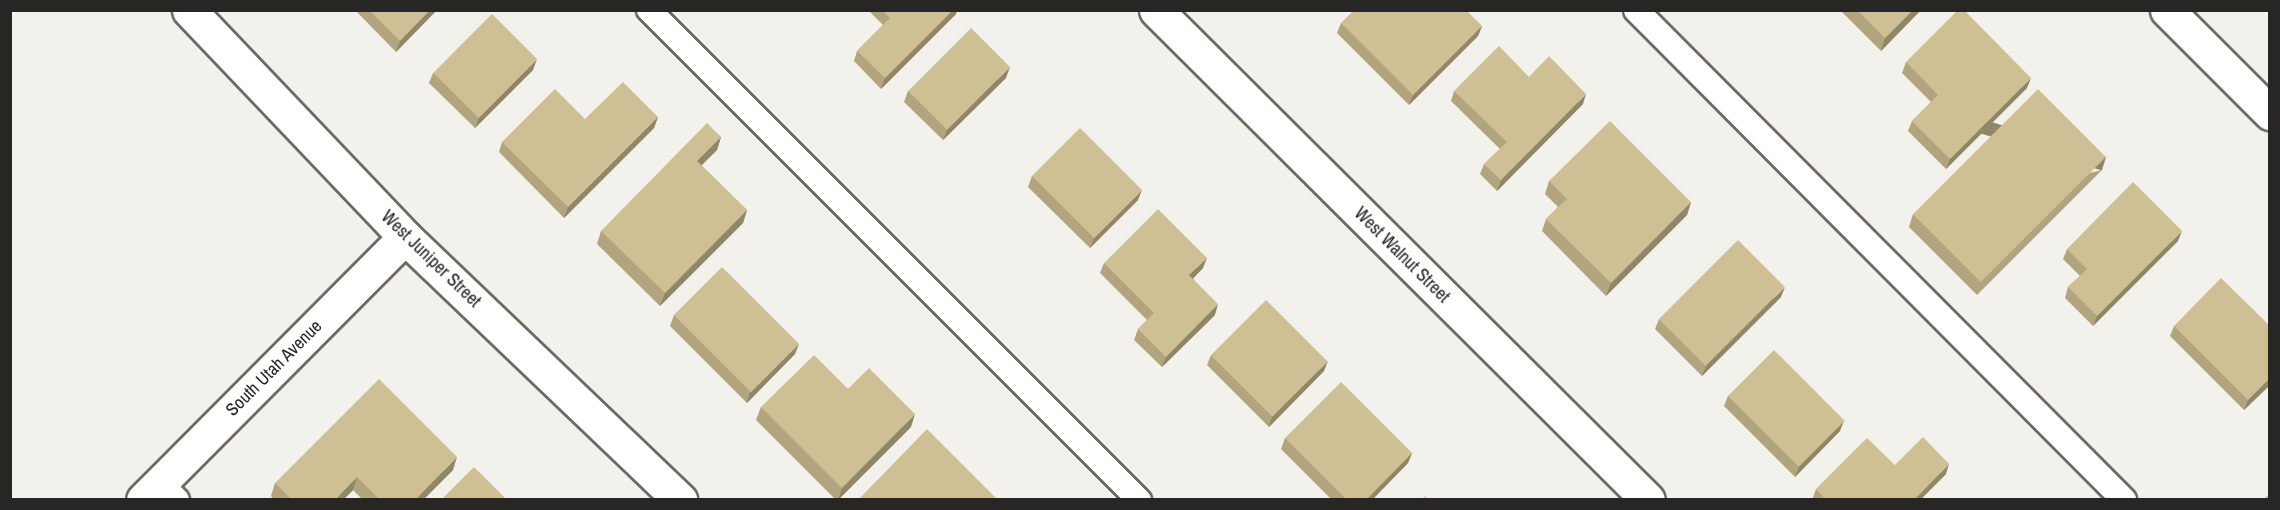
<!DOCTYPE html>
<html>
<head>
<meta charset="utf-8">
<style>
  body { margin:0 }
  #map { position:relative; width:2280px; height:510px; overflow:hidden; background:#f3f1eb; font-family:"Archivo Narrow",sans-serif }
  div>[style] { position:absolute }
  .roads { filter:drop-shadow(2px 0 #6c6a64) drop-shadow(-2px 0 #6c6a64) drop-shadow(0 2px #6c6a64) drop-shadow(0 -2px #6c6a64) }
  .service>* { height:24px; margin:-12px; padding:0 12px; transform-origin:12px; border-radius:12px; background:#fff }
  .minor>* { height:33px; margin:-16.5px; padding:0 16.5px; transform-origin:16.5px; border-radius:16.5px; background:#fff }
  .tertiary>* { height:33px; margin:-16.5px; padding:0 16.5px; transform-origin:16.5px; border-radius:16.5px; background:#fff }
  .wall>* { inset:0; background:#b1a47f }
  .shaded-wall>* { inset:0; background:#908668; transform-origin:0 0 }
  .building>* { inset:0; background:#cebf94; transform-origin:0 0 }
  span { translate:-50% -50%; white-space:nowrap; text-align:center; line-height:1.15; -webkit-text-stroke:4.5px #fffefd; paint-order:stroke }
  .street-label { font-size:18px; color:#272624 }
  .frame { position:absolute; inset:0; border:12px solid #272624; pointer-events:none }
</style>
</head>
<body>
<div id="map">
  <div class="roads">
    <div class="service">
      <div style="left:649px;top:10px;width:693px;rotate:45deg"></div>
      <div style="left:1636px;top:10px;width:692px;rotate:45.12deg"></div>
      <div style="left:160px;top:483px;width:24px;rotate:45deg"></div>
    </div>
    <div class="minor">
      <div style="left:189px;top:10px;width:313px;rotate:46.4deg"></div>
      <div style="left:405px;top:237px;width:381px;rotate:43.7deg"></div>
      <div style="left:1156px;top:10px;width:694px;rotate:44.88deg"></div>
      <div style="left:143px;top:500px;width:371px;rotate:-45.1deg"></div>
    </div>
    <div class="tertiary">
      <div style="left:2167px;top:10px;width:146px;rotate:45deg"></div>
    </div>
  </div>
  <div class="wall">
    <div style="clip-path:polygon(355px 10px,437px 10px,396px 52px)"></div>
    <div style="clip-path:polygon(868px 10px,957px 10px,956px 14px,881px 89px,854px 61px,857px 51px,883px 25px)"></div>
    <div style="clip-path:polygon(1840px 10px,1921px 10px,1881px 51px)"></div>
    <div style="clip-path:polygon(1341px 23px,1482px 26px,1478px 36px,1409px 105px,1337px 33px)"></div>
    <div style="clip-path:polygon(1906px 62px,2027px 88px,1946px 169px,1908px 131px,1912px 121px,1931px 102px,1902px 73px)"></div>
    <div style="clip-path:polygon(533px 70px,475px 128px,429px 83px,433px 73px)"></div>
    <div style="clip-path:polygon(1529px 77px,1583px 104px,1497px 191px,1480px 174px,1484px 164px,1500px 149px,1451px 101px,1454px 91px)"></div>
    <div style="clip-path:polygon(1006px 78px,943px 140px,904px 102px,908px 91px)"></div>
    <div style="clip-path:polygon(658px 117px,654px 128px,564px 218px,499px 152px,502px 142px,585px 119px)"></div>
    <div style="clip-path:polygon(721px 137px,717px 150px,701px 165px,747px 210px,743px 223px,660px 306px,597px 244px,601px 231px)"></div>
    <div style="clip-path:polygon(2102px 170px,1977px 295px,1909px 227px,1913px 214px)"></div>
    <div style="clip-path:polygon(1032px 176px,1138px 200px,1090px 248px,1028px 187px)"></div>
    <div style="clip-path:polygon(1549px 181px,1691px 202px,1687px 215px,1606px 296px,1542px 231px,1546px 219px,1558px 207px,1545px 194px)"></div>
    <div style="clip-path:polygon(2178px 241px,2093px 326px,2065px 298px,2068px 287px,2080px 276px,2063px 259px,2067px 249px)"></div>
    <div style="clip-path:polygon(1104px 263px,1203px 268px,1193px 278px,1215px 315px,1162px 367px,1134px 340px,1138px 329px,1147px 320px,1100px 273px)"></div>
    <div style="clip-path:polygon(1781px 297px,1702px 376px,1655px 329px,1659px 319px)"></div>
    <div style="clip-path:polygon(674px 315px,795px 354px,747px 403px,670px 326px)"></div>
    <div style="clip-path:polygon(2174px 326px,2270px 326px,2270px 385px,2244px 410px,2170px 336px)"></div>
    <div style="clip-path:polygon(1211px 355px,1324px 371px,1269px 427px,1207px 365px)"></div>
    <div style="clip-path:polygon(1728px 396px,1840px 431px,1795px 477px,1724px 406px)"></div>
    <div style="clip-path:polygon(761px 407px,911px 427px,838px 500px,836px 500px,756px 420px)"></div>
    <div style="clip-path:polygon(1285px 438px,1412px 453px,1408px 463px,1372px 500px,1332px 500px,1281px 449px)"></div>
    <div style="clip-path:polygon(1895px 465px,1946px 474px,1920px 500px,1812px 500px,1816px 489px)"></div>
    <div style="clip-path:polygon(453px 470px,423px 500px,363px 500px,353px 490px,343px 500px,274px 500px,271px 496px,275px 483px)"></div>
  </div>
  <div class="shaded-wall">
    <div style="clip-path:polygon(430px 10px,437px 10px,396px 52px,400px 41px)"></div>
    <div style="clip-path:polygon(953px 10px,957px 10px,956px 14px,881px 89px,885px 78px)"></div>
    <div style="clip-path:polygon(1913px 10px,1921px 10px,1881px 51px,1885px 38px)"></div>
    <div style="clip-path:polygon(1482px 26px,1478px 36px,1409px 105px,1413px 95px)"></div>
    <div style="clip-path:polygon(537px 59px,533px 70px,475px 128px,479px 118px)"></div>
    <div style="clip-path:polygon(1010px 67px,1006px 78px,943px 140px,947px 130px)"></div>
    <div style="clip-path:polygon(2031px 78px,2027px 88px,1946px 169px,1950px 159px)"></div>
    <div style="clip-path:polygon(1586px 94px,1583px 104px,1497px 191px,1501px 180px)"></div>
    <div style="clip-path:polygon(658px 117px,654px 128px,564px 218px,568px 207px)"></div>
    <div style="clip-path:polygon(721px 137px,717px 150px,693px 174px,697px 161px)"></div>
    <div style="left:2106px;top:157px;width:14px;height:177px;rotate:107deg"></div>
    <div style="clip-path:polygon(1142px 190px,1138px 200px,1090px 248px,1094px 238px)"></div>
    <div style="clip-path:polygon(1691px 202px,1687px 215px,1606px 296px,1611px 283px)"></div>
    <div style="clip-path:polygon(747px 210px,743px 223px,660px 306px,665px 293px)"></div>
    <div style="clip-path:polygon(2182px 231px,2178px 241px,2093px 326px,2097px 316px)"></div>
    <div style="clip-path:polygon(1207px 258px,1203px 268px,1186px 286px,1189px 275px)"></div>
    <div style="clip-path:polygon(1785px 287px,1781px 297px,1702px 376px,1706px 366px)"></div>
    <div style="clip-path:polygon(1218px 304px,1215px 315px,1162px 367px,1166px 357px)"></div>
    <div style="clip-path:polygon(799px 344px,795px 354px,747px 403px,750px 392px)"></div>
    <div style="clip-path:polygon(1328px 361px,1324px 371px,1269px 427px,1272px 416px)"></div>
    <div style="clip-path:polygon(2270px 378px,2270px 385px,2244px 410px,2248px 400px)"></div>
    <div style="clip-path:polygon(915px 414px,911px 427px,838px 500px,842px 488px)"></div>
    <div style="clip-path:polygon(1844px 421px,1840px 431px,1795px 477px,1799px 466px)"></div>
    <div style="clip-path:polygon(1412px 453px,1408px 463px,1372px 500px,1366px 500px)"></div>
    <div style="clip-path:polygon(457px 457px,453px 470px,423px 500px,415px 500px)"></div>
    <div style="clip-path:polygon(1949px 464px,1946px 474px,1920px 500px,1914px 500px)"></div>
    <div style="clip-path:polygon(357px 477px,353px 490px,343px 500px,335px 500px)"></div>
  </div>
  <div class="building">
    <div style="clip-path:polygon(369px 10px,430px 10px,400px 41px)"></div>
    <div style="clip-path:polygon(882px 10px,953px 10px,885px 78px,857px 51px,890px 18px)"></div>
    <div style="clip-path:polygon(1354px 10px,1466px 10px,1482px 26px,1413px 95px,1341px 23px)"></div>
    <div style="clip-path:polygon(1857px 10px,1913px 10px,1885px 38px)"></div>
    <div style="clip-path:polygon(1958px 10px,1964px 10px,2031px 78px,1950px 159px,1912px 121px,1938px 95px,1906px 62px)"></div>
    <div style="left:492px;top:14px;width:64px;height:83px;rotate:45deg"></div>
    <div style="left:971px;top:28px;width:55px;height:89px;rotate:45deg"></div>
    <div style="clip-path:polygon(1499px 46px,1529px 77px,1549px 56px,1586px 94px,1501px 180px,1484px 164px,1507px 142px,1454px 91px)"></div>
    <div style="clip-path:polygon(623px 82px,658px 117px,568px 207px,502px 142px,555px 89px,585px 119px)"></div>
    <div style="left:2038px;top:89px;width:96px;height:177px;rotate:45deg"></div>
    <div style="clip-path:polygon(1610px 121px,1691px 202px,1611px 283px,1546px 219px,1567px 199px,1549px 181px)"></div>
    <div style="clip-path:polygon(707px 123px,721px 137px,697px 161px,747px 210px,665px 293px,601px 231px)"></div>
    <div style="left:1080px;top:128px;width:88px;height:68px;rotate:45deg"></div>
    <div style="clip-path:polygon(2133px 182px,2182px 231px,2097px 316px,2068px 287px,2087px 269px,2067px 249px)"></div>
    <div style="clip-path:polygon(1158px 209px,1207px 258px,1189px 275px,1218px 304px,1166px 357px,1138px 329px,1154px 313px,1104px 263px)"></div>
    <div style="left:1738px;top:240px;width:66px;height:112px;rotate:45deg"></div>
    <div style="left:722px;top:267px;width:109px;height:68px;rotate:45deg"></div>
    <div style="clip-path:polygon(2221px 278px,2270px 326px,2270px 378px,2248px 400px,2174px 326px)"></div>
    <div style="left:1266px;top:300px;width:87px;height:78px;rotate:45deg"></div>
    <div style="left:1774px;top:350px;width:100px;height:65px;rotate:45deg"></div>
    <div style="clip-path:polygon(814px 355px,848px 389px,869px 368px,915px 414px,842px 488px,761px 407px)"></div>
    <div style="clip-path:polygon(379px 379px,457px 457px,415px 500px,380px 500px,357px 477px,335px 500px,292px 500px,275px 483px)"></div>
    <div style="clip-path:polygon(1341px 382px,1412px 453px,1366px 500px,1347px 500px,1285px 438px)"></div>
    <div style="clip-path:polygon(927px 429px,998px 500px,858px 500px)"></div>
    <div style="clip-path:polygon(1923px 437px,1949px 464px,1914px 500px,1826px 500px,1816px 489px,1867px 438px,1895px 465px)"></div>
    <div style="clip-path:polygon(474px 467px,507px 500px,441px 500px)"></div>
    <div style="clip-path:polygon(2270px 493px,2270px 500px,2263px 500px)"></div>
    <div style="clip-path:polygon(1425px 496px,1428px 500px,1421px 500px)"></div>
  </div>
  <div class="street-label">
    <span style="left:1402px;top:255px;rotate:45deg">West Walnut Street</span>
    <span style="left:431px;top:259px;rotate:44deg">West Juniper Street</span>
    <span style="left:274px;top:368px;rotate:-45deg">South Utah Avenue</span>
  </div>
  <div class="frame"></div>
</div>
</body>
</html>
